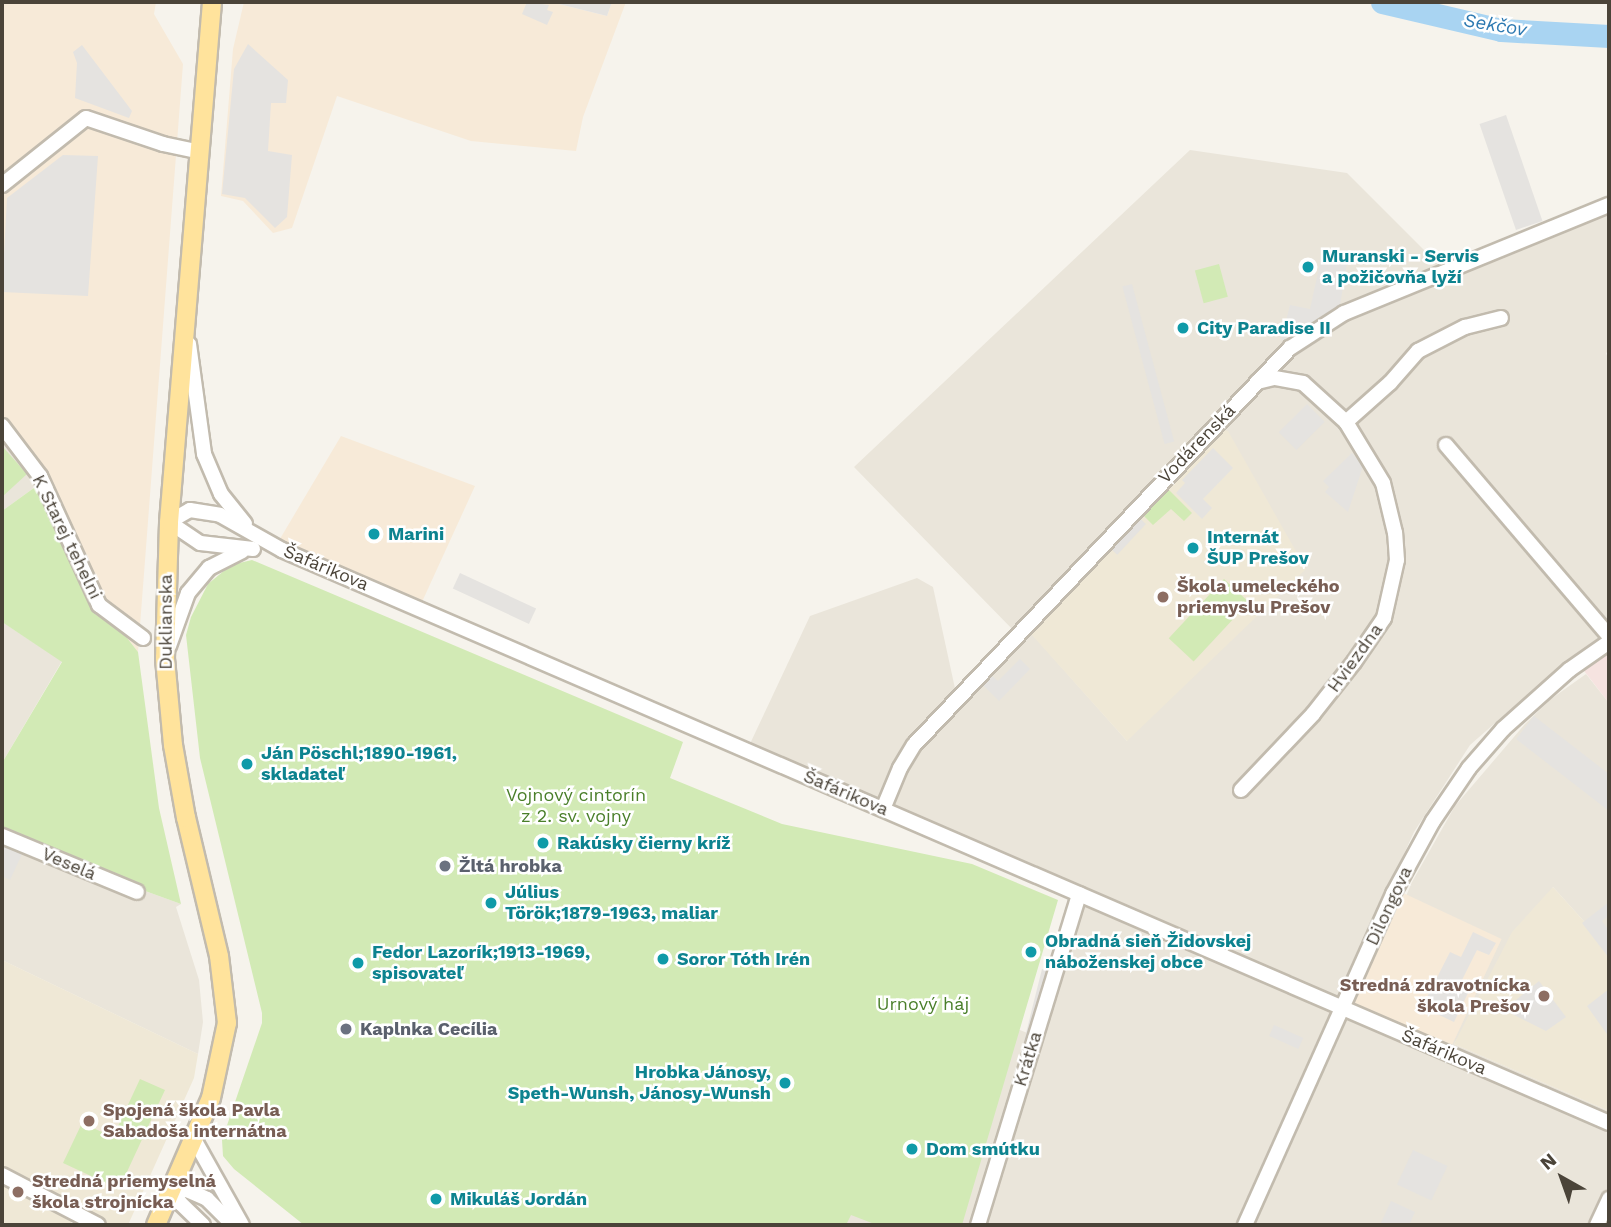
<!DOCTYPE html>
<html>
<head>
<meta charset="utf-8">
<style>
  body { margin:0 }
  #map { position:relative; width:1611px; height:1227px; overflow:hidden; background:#f6f3ec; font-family:"Work Sans",sans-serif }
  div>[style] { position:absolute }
  .residential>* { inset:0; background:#eae5da }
  .commercial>* { inset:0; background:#f7ead8; transform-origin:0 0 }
  .education>* { inset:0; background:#efe8d6 }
  .medical>* { inset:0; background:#f6e3e0 }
  .green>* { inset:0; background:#d2eab5; transform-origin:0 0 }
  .parking>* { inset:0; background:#e5e3e0; transform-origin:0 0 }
  .river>* { height:23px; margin:-11.5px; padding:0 11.5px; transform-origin:11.5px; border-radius:11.5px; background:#a9d4f2 }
  .roads { filter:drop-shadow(2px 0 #c2bbae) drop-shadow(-2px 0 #c2bbae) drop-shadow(0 2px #c2bbae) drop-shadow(0 -2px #c2bbae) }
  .minor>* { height:14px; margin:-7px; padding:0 7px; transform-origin:7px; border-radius:7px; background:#fff }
  .major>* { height:18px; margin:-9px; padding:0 9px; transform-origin:9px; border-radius:9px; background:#ffe39c }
  .dots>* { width:19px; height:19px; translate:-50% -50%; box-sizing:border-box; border:4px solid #fff; border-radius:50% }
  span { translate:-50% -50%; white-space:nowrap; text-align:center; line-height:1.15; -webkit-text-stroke:5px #fff; paint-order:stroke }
  .culture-label { font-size:18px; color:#0d838f; font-weight:700 }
  .left { translate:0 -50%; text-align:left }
  .right { translate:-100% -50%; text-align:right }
  .street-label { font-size:18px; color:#4b4439 }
  .education-label { font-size:18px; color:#785e54; font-weight:700 }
  .park-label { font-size:18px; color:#4a7f2a }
  .worship-label { font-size:18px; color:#5b616d; font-weight:700 }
  .water-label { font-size:19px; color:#2e7ab2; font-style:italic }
  .frame { position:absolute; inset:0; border:4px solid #4b4439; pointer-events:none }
  .north { position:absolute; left:1527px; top:1143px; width:70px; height:70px; -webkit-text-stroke:5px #fff; paint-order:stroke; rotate:320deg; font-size:19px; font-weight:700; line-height:28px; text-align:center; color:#4b4439 }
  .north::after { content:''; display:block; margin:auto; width:24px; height:32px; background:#4b4439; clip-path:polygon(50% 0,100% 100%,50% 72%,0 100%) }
</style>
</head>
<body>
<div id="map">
  <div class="residential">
    <div style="clip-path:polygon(evenodd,1190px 150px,1347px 173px,1441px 267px,1609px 198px,1609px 351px,1606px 353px,1609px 361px,1609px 641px,1534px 689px,1470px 745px,1414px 832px,1339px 996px,1360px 1005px,1412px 882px,1455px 806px,1525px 724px,1551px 699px,1586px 674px,1609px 703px,1609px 949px,1553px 887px,1454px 1044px,1609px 1111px,1609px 1225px,837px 1225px,910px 986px,1030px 1034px,1075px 892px,748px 748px,810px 616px,917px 578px,933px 587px,956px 693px,1015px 632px,854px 467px,1190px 150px,1206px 426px,1127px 741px,1023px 624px,1206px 426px)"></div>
    <div style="clip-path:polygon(2px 429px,38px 485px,2px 511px)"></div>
    <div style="clip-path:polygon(2px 622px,62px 661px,2px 763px)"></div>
    <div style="clip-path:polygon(2px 839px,181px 904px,176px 907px,199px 980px,203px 1022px,198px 1054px,2px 960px)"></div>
  </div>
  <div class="commercial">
    <div style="clip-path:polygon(2px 2px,156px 2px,154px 14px,183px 64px,138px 652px,82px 580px,50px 504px,2px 429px)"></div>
    <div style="clip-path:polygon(244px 2px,551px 2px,607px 16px,612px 2px,626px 2px,583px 117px,576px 151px,471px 141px,337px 96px,292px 228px,273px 233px,243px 201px,221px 196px,233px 49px)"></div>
    <div style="clip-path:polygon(341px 436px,475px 486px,416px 615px,271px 554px)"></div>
    <div style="left:1401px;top:892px;width:111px;height:121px;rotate:25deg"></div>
  </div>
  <div class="education">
    <div style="clip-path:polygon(1206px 425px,1228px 431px,1306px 569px,1127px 741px,1023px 625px)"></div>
    <div style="clip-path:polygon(1553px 887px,1609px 949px,1609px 1111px,1454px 1044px,1512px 932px)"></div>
    <div style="clip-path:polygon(2px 960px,198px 1054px,194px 1078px,128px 1225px,98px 1225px,68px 1211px,72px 1225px,2px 1225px)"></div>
  </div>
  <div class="medical">
    <div style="clip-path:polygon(1609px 642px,1609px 703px,1578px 663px)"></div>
  </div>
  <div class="green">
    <div style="left:1219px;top:264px;width:34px;height:25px;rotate:75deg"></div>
    <div style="clip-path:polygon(2px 446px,27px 474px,2px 497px)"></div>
    <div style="clip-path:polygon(38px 485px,82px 580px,138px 652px,159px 808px,181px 904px,2px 839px,2px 763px,62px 662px,2px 622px,2px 511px)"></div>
    <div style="clip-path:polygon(1168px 489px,1192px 513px,1184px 521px,1171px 509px,1153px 525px,1142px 514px)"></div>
    <div style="clip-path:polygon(252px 560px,683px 742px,670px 778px,782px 824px,972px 864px,1058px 900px,962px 1225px,877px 1225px,851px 1215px,846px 1225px,304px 1225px,234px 1169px,223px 1156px,222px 1140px,262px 1023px,262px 1013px,200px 758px,186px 635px,191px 617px,208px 584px,231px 565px)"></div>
    <div style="left:1224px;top:579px;width:34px;height:81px;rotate:43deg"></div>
    <div style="clip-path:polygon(140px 1079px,165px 1090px,119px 1189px,63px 1163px,82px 1123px,113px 1137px)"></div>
  </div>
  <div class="parking">
    <div style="clip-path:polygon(527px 2px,549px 5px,547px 10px,553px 12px,547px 25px,522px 14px)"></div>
    <div style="clip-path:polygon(551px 2px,612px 2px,607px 16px)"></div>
    <div style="clip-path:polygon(248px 44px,288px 80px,286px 103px,271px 103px,268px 151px,292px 155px,287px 217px,275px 228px,245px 198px,222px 194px,234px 69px)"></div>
    <div style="clip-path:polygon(82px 45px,132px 111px,129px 118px,75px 98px,77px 63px,73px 52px)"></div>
    <div style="left:1506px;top:115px;width:112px;height:28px;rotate:71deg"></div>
    <div style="clip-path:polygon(63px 155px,98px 156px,88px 296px,2px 292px,7px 198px)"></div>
    <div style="clip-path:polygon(1321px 259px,1347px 263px,1340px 305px,1281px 341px,1290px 305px,1310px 309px)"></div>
    <div style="left:1132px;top:284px;width:163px;height:10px;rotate:75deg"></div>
    <div style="left:1307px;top:404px;width:25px;height:40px;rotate:45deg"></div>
    <div style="clip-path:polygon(1213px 448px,1233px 468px,1203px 499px,1212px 508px,1202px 519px,1176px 493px,1185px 483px,1182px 480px)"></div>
    <div style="clip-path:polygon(1352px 453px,1363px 466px,1348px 512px,1325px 492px,1329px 487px,1323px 481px)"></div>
    <div style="left:1132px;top:511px;width:19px;height:42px;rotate:43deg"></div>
    <div style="left:460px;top:573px;width:84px;height:17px;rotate:25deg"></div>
    <div style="clip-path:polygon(1020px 659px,1030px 669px,999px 701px,982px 684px,991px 675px,998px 681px)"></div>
    <div style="clip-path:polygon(1534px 716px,1609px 774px,1609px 811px,1516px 739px)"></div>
    <div style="clip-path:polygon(2px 842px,23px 852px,10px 880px,2px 876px)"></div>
    <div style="clip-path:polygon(1609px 902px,1609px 915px,1602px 921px,1609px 931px,1609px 958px,1582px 923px)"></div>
    <div style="clip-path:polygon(1473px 932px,1496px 943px,1489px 955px,1477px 950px,1458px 988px,1468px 993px,1454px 1022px,1422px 1007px,1450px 952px,1461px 957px)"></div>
    <div style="left:1042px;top:969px;width:12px;height:155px;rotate:14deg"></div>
    <div style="clip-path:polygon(1539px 981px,1566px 1017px,1546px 1031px,1504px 1010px)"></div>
    <div style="clip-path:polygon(1609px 989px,1609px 1037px,1587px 1006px)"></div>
    <div style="left:1274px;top:1025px;width:32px;height:12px;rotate:24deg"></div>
    <div style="left:1413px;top:1150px;width:38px;height:38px;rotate:25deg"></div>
    <div style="clip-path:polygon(1391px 1201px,1415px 1212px,1409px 1225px,1380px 1225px)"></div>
  </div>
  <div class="river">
    <div style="left:1382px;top:2px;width:122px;rotate:13.2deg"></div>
    <div style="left:1501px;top:30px;width:108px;rotate:3.2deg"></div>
  </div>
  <div class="roads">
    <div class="minor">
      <div style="left:2px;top:185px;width:107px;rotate:-38.6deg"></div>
      <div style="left:86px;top:118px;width:81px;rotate:18.7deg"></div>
      <div style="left:163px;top:144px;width:35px;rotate:12deg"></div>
      <div style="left:189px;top:344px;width:111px;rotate:82.2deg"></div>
      <div style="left:204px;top:454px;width:43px;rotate:67deg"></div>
      <div style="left:221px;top:494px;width:38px;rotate:51deg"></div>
      <div style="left:1346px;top:422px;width:59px;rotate:-41.6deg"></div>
      <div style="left:1390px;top:383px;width:43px;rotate:-48.8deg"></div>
      <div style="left:1418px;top:351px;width:53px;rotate:-27.1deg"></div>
      <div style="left:1465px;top:327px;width:37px;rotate:-14deg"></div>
      <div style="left:2px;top:426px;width:63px;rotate:52.8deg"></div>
      <div style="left:40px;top:476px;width:142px;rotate:65.4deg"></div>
      <div style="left:99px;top:605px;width:55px;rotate:36.9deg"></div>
      <div style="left:1446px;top:445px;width:251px;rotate:49.5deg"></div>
      <div style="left:253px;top:549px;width:53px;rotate:-173.5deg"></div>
      <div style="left:200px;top:543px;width:37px;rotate:-146deg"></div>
      <div style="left:169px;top:522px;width:24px;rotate:-30deg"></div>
      <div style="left:190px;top:510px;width:30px;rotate:9deg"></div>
      <div style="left:220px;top:515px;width:71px;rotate:29.4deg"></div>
      <div style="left:282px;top:550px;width:1445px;rotate:23.35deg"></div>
      <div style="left:169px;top:646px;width:56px;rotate:-70.3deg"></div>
      <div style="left:188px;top:593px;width:33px;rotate:-50deg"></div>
      <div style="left:209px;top:568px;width:37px;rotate:-27deg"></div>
      <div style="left:1241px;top:790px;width:105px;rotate:-46.5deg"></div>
      <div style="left:1313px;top:714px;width:66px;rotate:-51.7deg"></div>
      <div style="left:1354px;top:662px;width:53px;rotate:-55.7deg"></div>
      <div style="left:1384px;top:618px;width:59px;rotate:-77.4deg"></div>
      <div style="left:1397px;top:560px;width:27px;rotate:-94deg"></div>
      <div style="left:1395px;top:533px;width:51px;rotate:-103.5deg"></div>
      <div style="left:1383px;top:483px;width:71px;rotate:-121.2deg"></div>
      <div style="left:1346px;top:422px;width:58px;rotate:-137.8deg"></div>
      <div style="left:1303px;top:383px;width:29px;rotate:-170deg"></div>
      <div style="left:1274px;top:378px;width:17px;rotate:167deg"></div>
      <div style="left:883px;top:809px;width:44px;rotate:-67.5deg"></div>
      <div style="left:900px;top:768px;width:27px;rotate:-59deg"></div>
      <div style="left:914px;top:745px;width:547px;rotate:-46.56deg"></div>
      <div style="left:1290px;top:348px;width:64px;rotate:-32.9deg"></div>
      <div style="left:1344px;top:313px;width:286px;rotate:-22.2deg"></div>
      <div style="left:2px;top:836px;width:146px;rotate:22.5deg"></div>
      <div style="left:195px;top:1141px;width:96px;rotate:60.8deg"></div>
      <div style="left:2px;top:1175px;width:108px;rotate:27.5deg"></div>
      <div style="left:203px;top:1225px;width:32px;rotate:-136deg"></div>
      <div style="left:180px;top:1203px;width:14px;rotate:-120deg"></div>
      <div style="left:173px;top:1191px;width:14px;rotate:-4deg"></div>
      <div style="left:187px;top:1190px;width:22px;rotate:24deg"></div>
      <div style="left:207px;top:1199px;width:37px;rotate:45deg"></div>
      <div style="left:978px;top:1225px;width:346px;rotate:-73deg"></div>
      <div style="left:1245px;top:1225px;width:363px;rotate:-65.9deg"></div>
      <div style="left:1393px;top:894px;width:83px;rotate:-61.3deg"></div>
      <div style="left:1433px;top:821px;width:64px;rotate:-55.8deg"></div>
      <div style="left:1469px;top:768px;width:52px;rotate:-48.9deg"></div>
      <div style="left:1503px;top:729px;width:89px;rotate:-41.8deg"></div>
      <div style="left:1569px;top:670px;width:49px;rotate:-35deg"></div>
      <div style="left:1597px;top:1225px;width:29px;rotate:-65deg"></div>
    </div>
    <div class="major">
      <div style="left:156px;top:1225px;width:138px;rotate:-66.6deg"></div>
      <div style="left:211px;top:1098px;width:77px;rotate:-78deg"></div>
      <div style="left:227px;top:1023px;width:67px;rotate:-96.8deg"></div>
      <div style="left:219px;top:956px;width:142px;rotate:-103.4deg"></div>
      <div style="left:186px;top:818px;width:74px;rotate:-100.1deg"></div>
      <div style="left:173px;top:745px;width:87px;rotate:-95.3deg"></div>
      <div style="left:165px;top:658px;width:136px;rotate:-88.3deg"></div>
      <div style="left:169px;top:522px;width:522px;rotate:-85.27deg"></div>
    </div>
  </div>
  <div class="dots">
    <div style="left:1308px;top:267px;background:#0f9aa8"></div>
    <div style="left:1183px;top:328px;background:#0f9aa8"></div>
    <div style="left:374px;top:534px;background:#0f9aa8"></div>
    <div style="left:1193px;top:548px;background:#0f9aa8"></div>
    <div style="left:1163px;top:597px;background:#8d6e63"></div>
    <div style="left:247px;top:764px;background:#0f9aa8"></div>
    <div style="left:543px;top:843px;background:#0f9aa8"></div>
    <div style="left:445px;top:866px;background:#6b7280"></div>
    <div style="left:491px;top:903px;background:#0f9aa8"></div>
    <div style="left:1031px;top:952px;background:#0f9aa8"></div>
    <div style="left:663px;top:959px;background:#0f9aa8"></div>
    <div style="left:358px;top:963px;background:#0f9aa8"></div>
    <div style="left:1544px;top:996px;background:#8d6e63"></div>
    <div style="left:346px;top:1029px;background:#6b7280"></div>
    <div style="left:785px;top:1083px;background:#0f9aa8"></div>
    <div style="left:89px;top:1121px;background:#8d6e63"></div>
    <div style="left:912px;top:1149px;background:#0f9aa8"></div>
    <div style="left:18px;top:1192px;background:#8d6e63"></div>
    <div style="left:436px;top:1199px;background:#0f9aa8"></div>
  </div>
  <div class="culture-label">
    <span class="left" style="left:1322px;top:267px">Muranski - Servis<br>a požičovňa lyží</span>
    <span class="left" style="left:1197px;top:328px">City Paradise II</span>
    <span class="left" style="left:388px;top:534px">Marini</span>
    <span class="left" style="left:1207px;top:548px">Internát<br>ŠUP Prešov</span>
    <span class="left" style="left:261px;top:764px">Ján Pöschl;1890-1961,<br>skladateľ</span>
    <span class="left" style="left:557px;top:843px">Rakúsky čierny kríž</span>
    <span class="left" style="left:505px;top:903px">Július<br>Török;1879-1963, maliar</span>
    <span class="left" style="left:1045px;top:952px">Obradná sieň Židovskej<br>náboženskej obce</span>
    <span class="left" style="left:372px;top:963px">Fedor Lazorík;1913-1969,<br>spisovateľ</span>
    <span class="left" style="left:677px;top:959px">Soror Tóth Irén</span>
    <span class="right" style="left:771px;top:1083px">Hrobka Jánosy,<br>Speth-Wunsh, Jánosy-Wunsh</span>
    <span class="left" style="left:926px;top:1149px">Dom smútku</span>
    <span class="left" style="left:450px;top:1199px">Mikuláš Jordán</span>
  </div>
  <div class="street-label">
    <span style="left:1197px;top:444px;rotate:-46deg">Vodárenská</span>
    <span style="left:67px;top:537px;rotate:64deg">K Starej tehelni</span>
    <span style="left:326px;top:568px;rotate:23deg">Šafárikova</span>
    <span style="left:166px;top:622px;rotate:-90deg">Duklianska</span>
    <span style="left:1355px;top:658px;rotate:-54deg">Hviezdna</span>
    <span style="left:846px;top:793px;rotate:23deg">Šafárikova</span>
    <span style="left:69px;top:864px;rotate:23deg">Veselá</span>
    <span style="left:1389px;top:906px;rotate:-65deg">Dilongova</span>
    <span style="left:1444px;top:1052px;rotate:23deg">Šafárikova</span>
    <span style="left:1028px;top:1059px;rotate:-73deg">Krátka</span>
  </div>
  <div class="education-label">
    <span class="left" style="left:1177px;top:597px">Škola umeleckého<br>priemyslu Prešov</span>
    <span class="right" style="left:1530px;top:996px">Stredná zdravotnícka<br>škola Prešov</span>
    <span class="left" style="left:103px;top:1121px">Spojená škola Pavla<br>Sabadoša internátna</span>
    <span class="left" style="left:32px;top:1192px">Stredná priemyselná<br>škola strojnícka</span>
  </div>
  <div class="park-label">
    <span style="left:576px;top:806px">Vojnový cintorín<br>z 2. sv. vojny</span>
    <span style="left:923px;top:1004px">Urnový háj</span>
  </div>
  <div class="worship-label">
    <span class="left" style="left:459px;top:866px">Žltá hrobka</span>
    <span class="left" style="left:360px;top:1029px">Kaplnka Cecília</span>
  </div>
  <div class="water-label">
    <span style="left:1495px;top:25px;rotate:9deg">Sekčov</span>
  </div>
  <div class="frame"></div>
  <div class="north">N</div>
</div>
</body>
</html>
